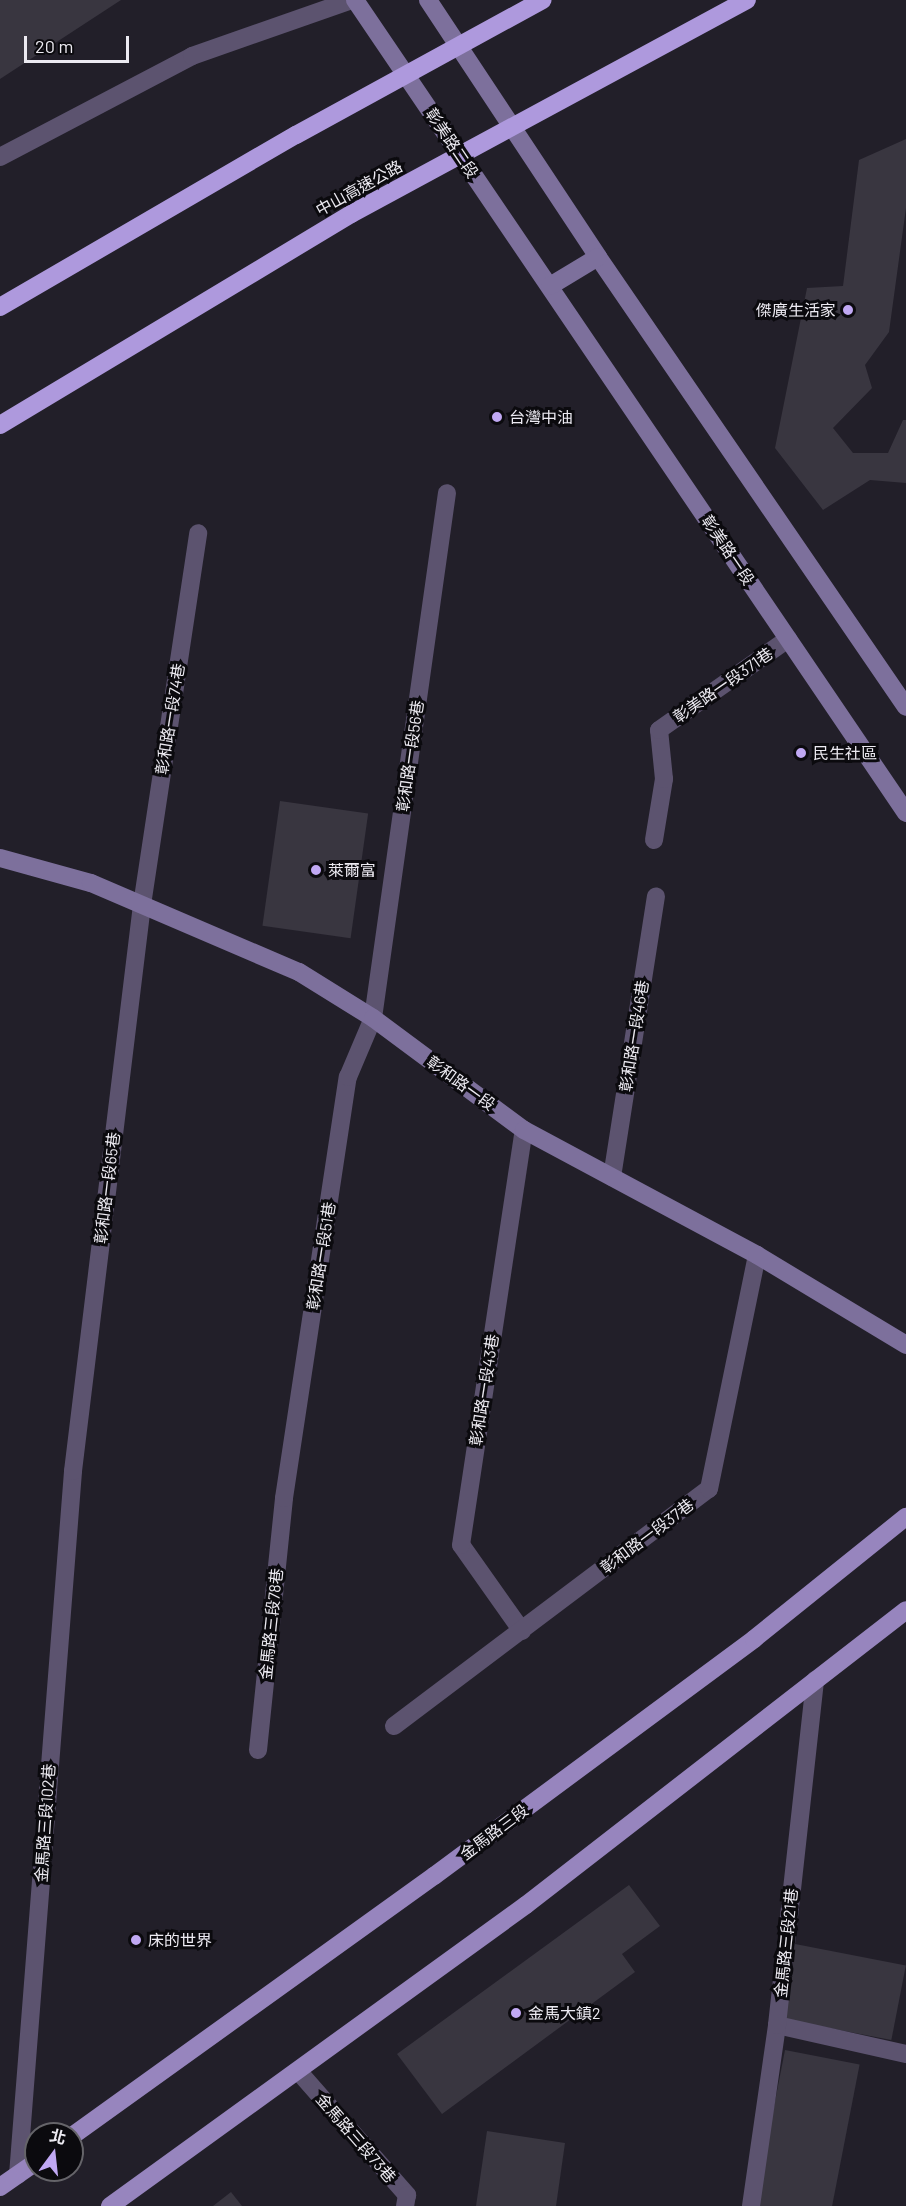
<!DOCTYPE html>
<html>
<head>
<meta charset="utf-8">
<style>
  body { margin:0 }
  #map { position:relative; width:906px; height:2206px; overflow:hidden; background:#221f29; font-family:Barlow,"Noto Sans TC",sans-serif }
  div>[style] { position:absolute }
  .building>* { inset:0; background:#393640; transform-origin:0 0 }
  .lane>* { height:18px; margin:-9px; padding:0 9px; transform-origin:9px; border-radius:9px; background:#5c536f }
  .secondary>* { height:18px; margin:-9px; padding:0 9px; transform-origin:9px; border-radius:9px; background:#7d709c }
  .primary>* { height:18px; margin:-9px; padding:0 9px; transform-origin:9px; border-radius:9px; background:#9785be }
  .highway>* { height:18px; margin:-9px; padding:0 9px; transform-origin:9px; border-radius:9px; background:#ae99dd }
  .dots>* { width:16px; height:16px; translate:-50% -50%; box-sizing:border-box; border:3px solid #0b0a0e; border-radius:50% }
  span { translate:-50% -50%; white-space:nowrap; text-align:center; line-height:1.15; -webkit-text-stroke:6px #0b0a0e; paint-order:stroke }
  .street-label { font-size:16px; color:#eceaf1 }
  .poi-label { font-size:16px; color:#eceaf1 }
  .right { translate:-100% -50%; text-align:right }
  .left { translate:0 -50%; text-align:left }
  .north { position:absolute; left:24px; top:2122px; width:60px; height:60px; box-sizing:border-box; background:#0b0a0e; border:2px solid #656469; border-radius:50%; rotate:15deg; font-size:16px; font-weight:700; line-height:24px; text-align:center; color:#eceaf1 }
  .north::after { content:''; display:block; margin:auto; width:21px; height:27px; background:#c0a8f3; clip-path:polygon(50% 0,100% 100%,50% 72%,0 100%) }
  .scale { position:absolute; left:24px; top:36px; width:105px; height:27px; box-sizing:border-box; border:3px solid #eceaf1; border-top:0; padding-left:8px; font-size:18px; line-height:21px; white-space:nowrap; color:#eceaf1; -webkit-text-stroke:4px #0b0a0e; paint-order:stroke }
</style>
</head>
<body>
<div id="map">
  <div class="building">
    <div style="clip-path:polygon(0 0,121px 0,0 79px)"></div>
    <div style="clip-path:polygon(906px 139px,906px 208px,889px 332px,865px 365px,872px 388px,833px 428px,853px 453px,888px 453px,903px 420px,906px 420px,906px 483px,870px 480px,823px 510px,775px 448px,807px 288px,843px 286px,859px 160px)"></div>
    <div style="left:280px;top:801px;width:89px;height:126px;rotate:8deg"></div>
    <div style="clip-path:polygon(629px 1885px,660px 1926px,622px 1954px,635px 1972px,442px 2114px,397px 2054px)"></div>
    <div style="left:790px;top:1943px;width:118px;height:76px;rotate:11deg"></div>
    <div style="left:785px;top:2050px;width:76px;height:159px;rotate:11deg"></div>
    <div style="clip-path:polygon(487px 2131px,565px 2143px,556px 2206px,476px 2206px)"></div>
    <div style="clip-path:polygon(231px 2192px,242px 2206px,213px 2206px)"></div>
  </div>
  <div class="lane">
    <div style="left:0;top:157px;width:217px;rotate:-27.7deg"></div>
    <div style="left:192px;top:56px;width:170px;rotate:-19.3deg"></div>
    <div style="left:654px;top:840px;width:62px;rotate:-80.7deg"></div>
    <div style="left:664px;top:779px;width:49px;rotate:-95.8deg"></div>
    <div style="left:659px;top:730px;width:158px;rotate:-35.2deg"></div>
    <div style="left:612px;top:1177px;width:284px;rotate:-81.1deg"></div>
    <div style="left:522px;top:1631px;width:105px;rotate:-125.3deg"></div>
    <div style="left:461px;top:1545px;width:420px;rotate:-81.4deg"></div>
    <div style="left:394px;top:1726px;width:394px;rotate:-37deg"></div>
    <div style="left:709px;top:1489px;width:239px;rotate:-78.4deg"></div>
    <div style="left:258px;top:1750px;width:253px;rotate:-84.1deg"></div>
    <div style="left:284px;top:1498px;width:426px;rotate:-81.4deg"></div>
    <div style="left:348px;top:1077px;width:64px;rotate:-67deg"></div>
    <div style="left:373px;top:1018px;width:530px;rotate:-81.98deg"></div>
    <div style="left:777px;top:2025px;width:132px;rotate:12.7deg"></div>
    <div style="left:299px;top:2072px;width:164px;rotate:48.7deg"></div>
    <div style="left:407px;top:2195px;width:11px;rotate:100deg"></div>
    <div style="left:18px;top:2175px;width:706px;rotate:-85.53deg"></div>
    <div style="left:73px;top:1471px;width:570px;rotate:-83.05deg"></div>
    <div style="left:142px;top:905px;width:376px;rotate:-81.4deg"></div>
    <div style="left:751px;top:2206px;width:183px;rotate:-81.8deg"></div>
    <div style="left:777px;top:2025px;width:347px;rotate:-83.7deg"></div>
  </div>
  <div class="secondary">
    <div style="left:355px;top:0;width:982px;rotate:55.87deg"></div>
    <div style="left:428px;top:0;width:308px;rotate:56.5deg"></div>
    <div style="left:598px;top:257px;width:545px;rotate:55.61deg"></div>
    <div style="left:550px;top:286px;width:56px;rotate:-31.1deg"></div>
    <div style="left:0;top:858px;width:94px;rotate:15.4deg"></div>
    <div style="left:91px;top:883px;width:226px;rotate:23.2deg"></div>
    <div style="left:299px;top:972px;width:87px;rotate:31.9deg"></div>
    <div style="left:373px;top:1018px;width:188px;rotate:36.6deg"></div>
    <div style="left:524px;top:1130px;width:264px;rotate:28.2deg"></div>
    <div style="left:757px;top:1255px;width:174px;rotate:31.1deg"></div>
  </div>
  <div class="primary">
    <div style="left:72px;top:2136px;width:446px;rotate:-35.7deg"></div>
    <div style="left:434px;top:1876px;width:398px;rotate:-36.5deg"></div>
    <div style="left:754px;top:1639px;width:195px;rotate:-38.8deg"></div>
    <div style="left:0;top:2187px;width:44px;rotate:-34.8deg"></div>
    <div style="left:110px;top:2206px;width:513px;rotate:-35.89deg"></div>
    <div style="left:526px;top:1905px;width:481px;rotate:-37.8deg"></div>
  </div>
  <div class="highway">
    <div style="left:0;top:307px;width:342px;rotate:-30.2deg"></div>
    <div style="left:296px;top:135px;width:281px;rotate:-28.7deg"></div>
    <div style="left:0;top:425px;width:410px;rotate:-31deg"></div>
    <div style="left:351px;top:214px;width:450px;rotate:-28.4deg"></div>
  </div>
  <div class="dots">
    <div style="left:848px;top:310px;background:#c0a8f3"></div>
    <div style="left:497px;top:417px;background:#c0a8f3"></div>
    <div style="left:801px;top:753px;background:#c0a8f3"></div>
    <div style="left:316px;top:870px;background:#c0a8f3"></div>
    <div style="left:136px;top:1940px;background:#c0a8f3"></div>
    <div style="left:516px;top:2013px;background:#c0a8f3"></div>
  </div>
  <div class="street-label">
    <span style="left:452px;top:143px;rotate:56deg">彰美路二段</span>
    <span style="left:359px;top:188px;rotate:-29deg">中山高速公路</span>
    <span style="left:728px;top:550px;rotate:56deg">彰美路一段</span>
    <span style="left:723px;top:685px;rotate:-35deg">彰美路一段371巷</span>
    <span style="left:170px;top:719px;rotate:-81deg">彰和路一段74巷</span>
    <span style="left:410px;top:756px;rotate:-82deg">彰和路一段56巷</span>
    <span style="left:634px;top:1036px;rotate:-81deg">彰和路一段46巷</span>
    <span style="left:461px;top:1083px;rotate:36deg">彰和路一段</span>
    <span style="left:107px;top:1188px;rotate:-83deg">彰和路一段65巷</span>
    <span style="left:321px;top:1256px;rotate:-81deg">彰和路一段51巷</span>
    <span style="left:484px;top:1390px;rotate:-81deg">彰和路一段43巷</span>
    <span style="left:647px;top:1536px;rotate:-37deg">彰和路一段37巷</span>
    <span style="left:271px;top:1624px;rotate:-84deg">金馬路三段78巷</span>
    <span style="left:45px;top:1823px;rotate:-86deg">金馬路三段102巷</span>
    <span style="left:494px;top:1832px;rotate:-37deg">金馬路三段</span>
    <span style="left:786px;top:1943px;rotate:-84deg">金馬路三段21巷</span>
    <span style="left:356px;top:2138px;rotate:49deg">金馬路三段73巷</span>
  </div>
  <div class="poi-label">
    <span class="right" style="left:836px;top:310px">傑廣生活家</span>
    <span class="left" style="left:509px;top:417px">台灣中油</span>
    <span class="left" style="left:813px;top:753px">民生社區</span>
    <span class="left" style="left:328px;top:870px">萊爾富</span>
    <span class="left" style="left:148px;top:1940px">床的世界</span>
    <span class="left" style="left:528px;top:2013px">金馬大鎮2</span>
  </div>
  <div class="north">北</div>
  <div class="scale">20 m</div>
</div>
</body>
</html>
